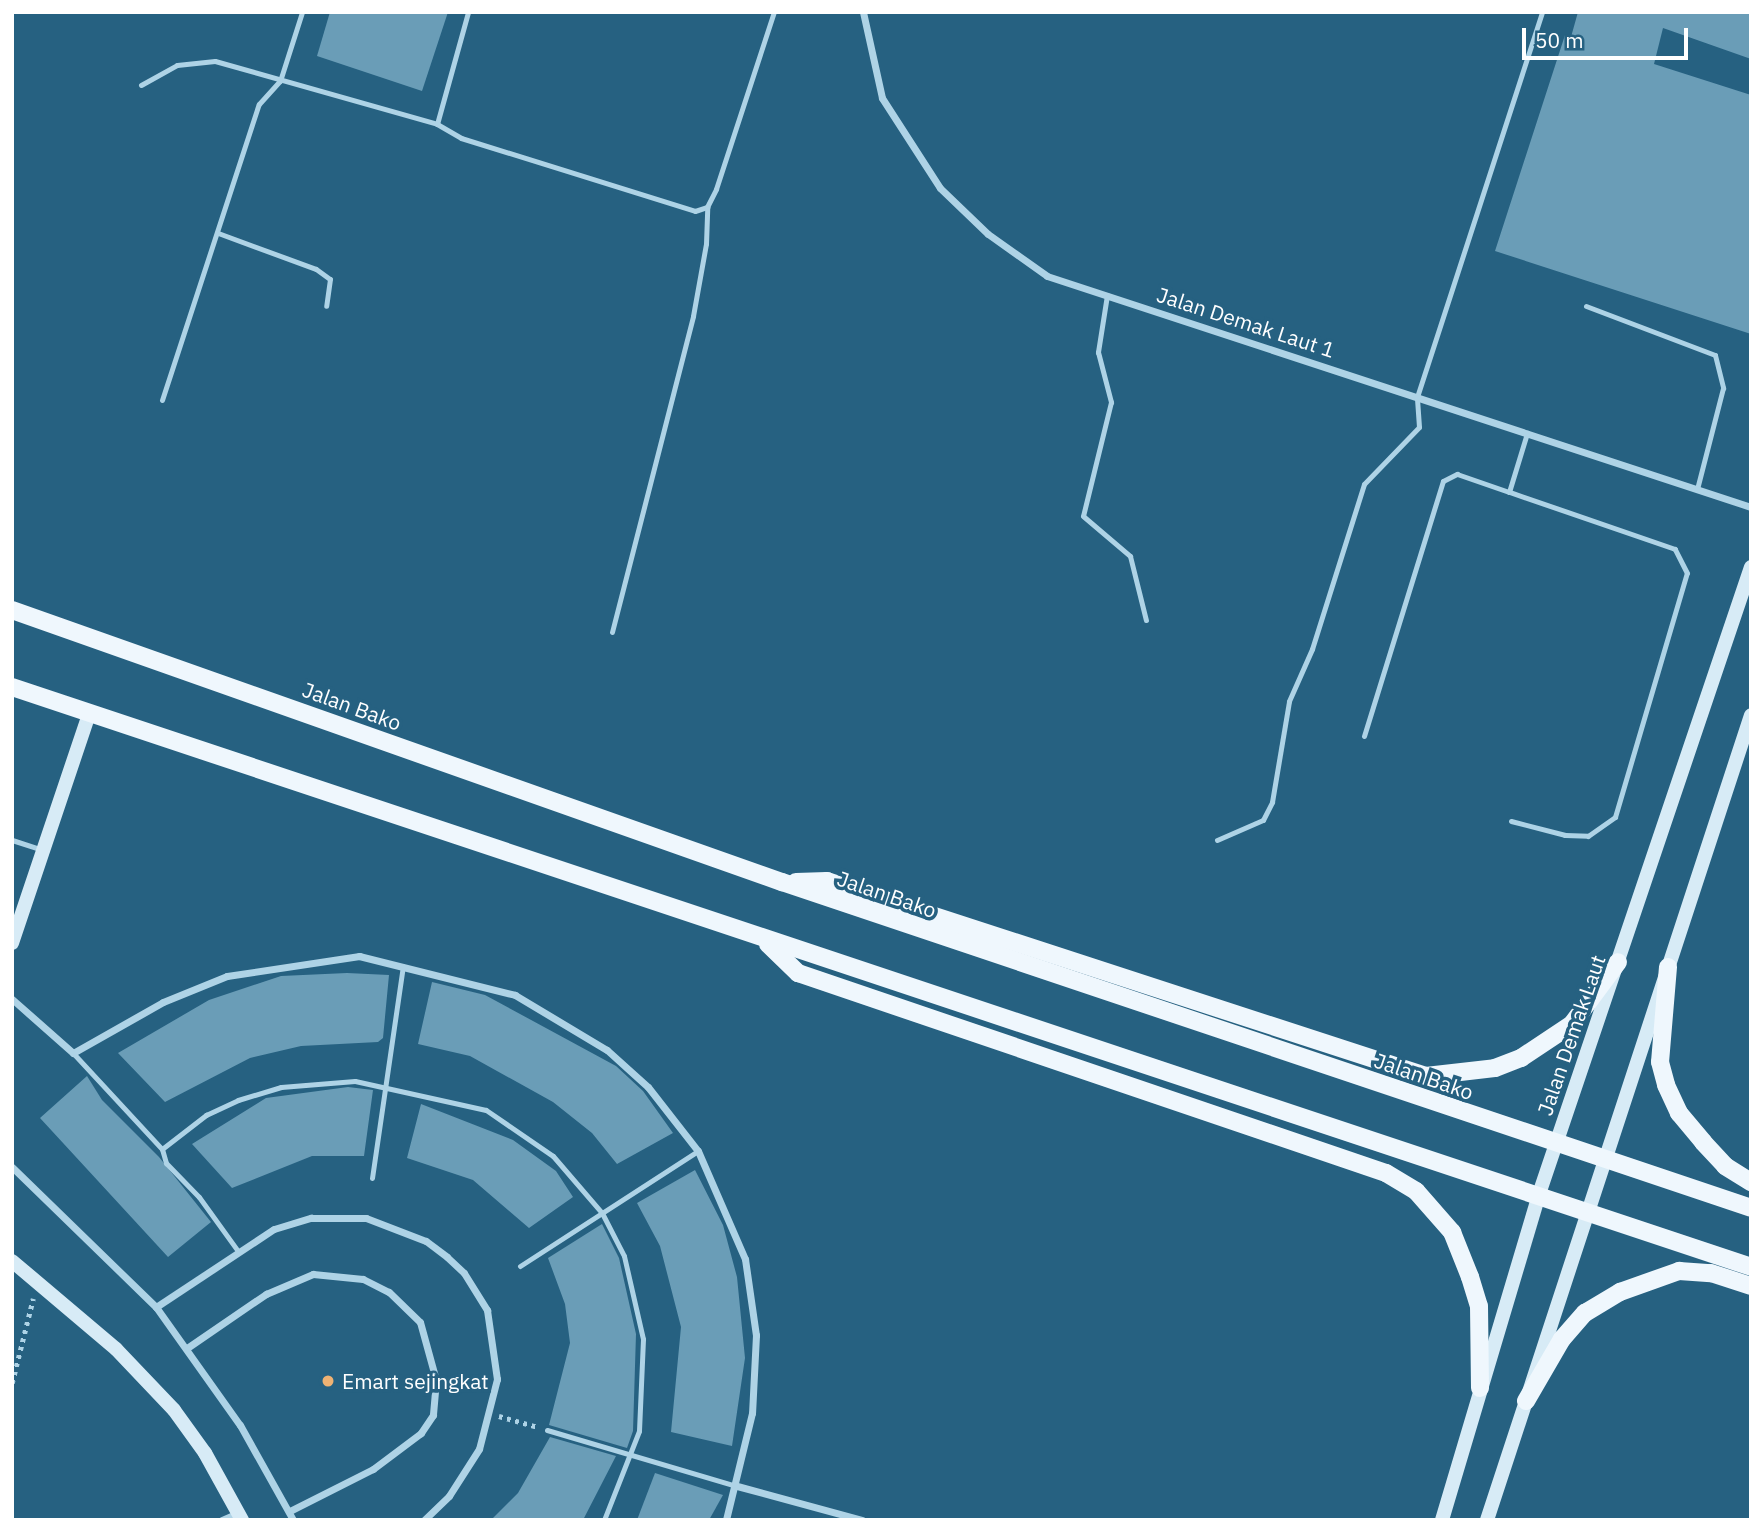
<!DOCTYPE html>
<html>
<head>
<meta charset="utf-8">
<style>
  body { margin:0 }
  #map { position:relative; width:1763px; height:1532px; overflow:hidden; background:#266181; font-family:"IBM Plex Sans",sans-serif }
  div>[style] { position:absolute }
  .building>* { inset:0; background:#6a9db7 }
  .path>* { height:4.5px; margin-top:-2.25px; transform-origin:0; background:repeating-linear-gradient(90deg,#aed3e6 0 3.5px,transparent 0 8.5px) }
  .lane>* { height:5px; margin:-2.5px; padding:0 2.5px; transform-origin:2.5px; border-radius:2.5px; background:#aed3e6 }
  .street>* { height:7px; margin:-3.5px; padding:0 3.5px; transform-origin:3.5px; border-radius:3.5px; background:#aed3e6 }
  .secondary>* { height:14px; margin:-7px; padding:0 7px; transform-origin:7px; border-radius:7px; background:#d7ebf6 }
  .primary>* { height:18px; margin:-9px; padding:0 9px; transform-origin:9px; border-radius:9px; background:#eff7fd }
  .dots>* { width:19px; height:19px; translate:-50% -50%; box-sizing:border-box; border:4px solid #266181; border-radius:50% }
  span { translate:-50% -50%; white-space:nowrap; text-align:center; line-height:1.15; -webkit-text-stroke:7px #266181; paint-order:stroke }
  .street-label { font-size:21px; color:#fff }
  .poi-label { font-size:21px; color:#fff }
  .left { translate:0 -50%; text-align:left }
  .frame { position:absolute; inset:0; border:14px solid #fff; pointer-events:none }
  .scale { position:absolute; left:1522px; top:28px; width:166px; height:32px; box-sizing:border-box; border:4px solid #fff; border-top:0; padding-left:9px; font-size:21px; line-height:24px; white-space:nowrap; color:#fff; -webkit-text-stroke:5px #266181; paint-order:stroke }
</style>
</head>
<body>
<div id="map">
  <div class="building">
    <div style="clip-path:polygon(330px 12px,448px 12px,422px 91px,317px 56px)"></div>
    <div style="clip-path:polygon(1578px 12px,1751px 12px,1751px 59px,1663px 28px,1654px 64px,1751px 95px,1751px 334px,1495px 251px,1565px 35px,1571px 37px)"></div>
    <div style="clip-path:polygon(347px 973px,389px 975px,383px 1038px,378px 1042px,301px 1046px,250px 1058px,165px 1102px,118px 1053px,209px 1000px,281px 976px)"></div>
    <div style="clip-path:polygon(432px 982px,485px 995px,616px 1066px,643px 1091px,673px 1133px,617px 1164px,592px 1133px,553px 1102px,470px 1056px,418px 1044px)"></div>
    <div style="clip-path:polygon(87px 1076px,102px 1100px,159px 1157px,211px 1222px,168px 1257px,40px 1118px)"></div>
    <div style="clip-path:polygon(348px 1087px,373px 1090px,364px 1156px,312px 1156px,232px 1188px,192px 1144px,266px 1098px)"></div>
    <div style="clip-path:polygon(421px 1104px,513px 1140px,556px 1171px,573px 1197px,529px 1228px,473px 1180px,407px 1158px)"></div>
    <div style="clip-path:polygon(695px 1170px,723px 1225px,737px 1277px,745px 1358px,732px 1446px,671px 1432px,681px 1327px,660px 1246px,637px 1203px)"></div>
    <div style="clip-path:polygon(602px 1224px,619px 1258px,636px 1334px,633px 1431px,627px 1448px,549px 1425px,570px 1343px,565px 1304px,548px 1258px)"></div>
    <div style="clip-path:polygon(550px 1437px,616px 1456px,583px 1520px,491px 1520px,518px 1493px)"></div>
    <div style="clip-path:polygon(655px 1473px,723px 1495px,709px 1520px,637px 1520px)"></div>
  </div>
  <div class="path">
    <div style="left:12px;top:1383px;width:87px;rotate:-76deg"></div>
    <div style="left:499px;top:1416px;width:41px;rotate:15.8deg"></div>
  </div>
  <div class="lane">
    <div style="left:141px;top:85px;width:41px;rotate:-29.1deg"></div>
    <div style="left:177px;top:65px;width:38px;rotate:-6deg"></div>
    <div style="left:215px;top:61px;width:231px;rotate:15.8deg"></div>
    <div style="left:437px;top:124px;width:28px;rotate:30deg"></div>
    <div style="left:461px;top:138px;width:245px;rotate:17.3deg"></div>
    <div style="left:695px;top:211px;width:13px;rotate:-18deg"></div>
    <div style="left:707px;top:207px;width:20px;rotate:-63deg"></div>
    <div style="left:716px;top:189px;width:186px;rotate:-71.9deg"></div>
    <div style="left:437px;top:124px;width:116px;rotate:-74.5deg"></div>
    <div style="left:218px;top:233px;width:104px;rotate:20.2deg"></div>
    <div style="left:316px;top:269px;width:17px;rotate:36deg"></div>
    <div style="left:330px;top:279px;width:27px;rotate:98deg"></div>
    <div style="left:1107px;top:295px;width:58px;rotate:99deg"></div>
    <div style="left:1098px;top:352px;width:52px;rotate:75.4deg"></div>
    <div style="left:1111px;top:402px;width:117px;rotate:103.8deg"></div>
    <div style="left:1083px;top:516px;width:62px;rotate:40.4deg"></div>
    <div style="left:1130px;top:556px;width:66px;rotate:76deg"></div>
    <div style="left:1586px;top:306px;width:138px;rotate:20.8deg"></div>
    <div style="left:1715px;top:355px;width:34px;rotate:76deg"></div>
    <div style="left:1723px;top:388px;width:104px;rotate:104.4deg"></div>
    <div style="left:162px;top:400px;width:311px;rotate:-71.9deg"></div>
    <div style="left:259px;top:104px;width:31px;rotate:-48deg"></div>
    <div style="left:280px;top:81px;width:72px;rotate:-72.3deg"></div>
    <div style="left:612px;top:632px;width:326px;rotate:-75.6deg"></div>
    <div style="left:693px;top:316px;width:73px;rotate:-79.8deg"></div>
    <div style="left:706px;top:244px;width:37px;rotate:-88deg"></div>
    <div style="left:1364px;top:736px;width:267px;rotate:-72.8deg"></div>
    <div style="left:1443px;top:481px;width:16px;rotate:-27deg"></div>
    <div style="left:1457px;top:474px;width:55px;rotate:19.1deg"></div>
    <div style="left:1511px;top:821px;width:56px;rotate:14.5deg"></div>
    <div style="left:1565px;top:835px;width:23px;rotate:2deg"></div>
    <div style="left:1588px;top:836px;width:33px;rotate:-35deg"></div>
    <div style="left:1615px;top:817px;width:254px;rotate:-73.6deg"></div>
    <div style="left:1687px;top:573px;width:27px;rotate:-117deg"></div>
    <div style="left:1675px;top:549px;width:176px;rotate:-161deg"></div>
    <div style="left:1509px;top:492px;width:62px;rotate:-73deg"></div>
    <div style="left:12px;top:840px;width:32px;rotate:18deg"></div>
    <div style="left:1217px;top:840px;width:50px;rotate:-23.5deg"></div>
    <div style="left:1263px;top:820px;width:20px;rotate:-63deg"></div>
    <div style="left:1272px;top:802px;width:102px;rotate:-80.4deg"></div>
    <div style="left:1289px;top:701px;width:57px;rotate:-66.1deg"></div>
    <div style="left:1312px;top:649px;width:173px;rotate:-72.5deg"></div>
    <div style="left:1364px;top:484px;width:79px;rotate:-46deg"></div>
    <div style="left:1419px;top:427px;width:30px;rotate:-94deg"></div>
    <div style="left:1417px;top:397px;width:405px;rotate:-72deg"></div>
    <div style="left:73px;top:1053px;width:131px;rotate:47.2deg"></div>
    <div style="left:162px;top:1149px;width:15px;rotate:74deg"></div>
    <div style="left:166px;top:1163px;width:47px;rotate:45.9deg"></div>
    <div style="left:199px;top:1197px;width:67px;rotate:54.2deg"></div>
    <div style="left:162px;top:1149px;width:56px;rotate:-37.7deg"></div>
    <div style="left:206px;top:1115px;width:35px;rotate:-25deg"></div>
    <div style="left:238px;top:1100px;width:45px;rotate:-16.8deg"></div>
    <div style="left:281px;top:1087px;width:74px;rotate:-4.6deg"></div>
    <div style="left:355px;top:1081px;width:134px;rotate:12.5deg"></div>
    <div style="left:486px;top:1110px;width:81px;rotate:34.5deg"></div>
    <div style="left:553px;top:1156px;width:75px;rotate:49.3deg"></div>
    <div style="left:602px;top:1213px;width:48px;rotate:62.9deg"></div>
    <div style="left:624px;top:1256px;width:85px;rotate:77.1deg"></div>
    <div style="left:643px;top:1339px;width:92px;rotate:92.5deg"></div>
    <div style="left:639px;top:1431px;width:96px;rotate:111.5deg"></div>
    <div style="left:372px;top:1178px;width:214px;rotate:-81.7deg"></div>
    <div style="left:520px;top:1266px;width:212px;rotate:-32.9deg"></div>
    <div style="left:547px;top:1430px;width:197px;rotate:16.5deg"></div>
  </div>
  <div class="street">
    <div style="left:863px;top:12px;width:88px;rotate:77.5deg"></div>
    <div style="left:882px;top:98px;width:107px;rotate:57.2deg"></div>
    <div style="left:940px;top:188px;width:66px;rotate:43.8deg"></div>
    <div style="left:988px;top:234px;width:72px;rotate:35.4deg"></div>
    <div style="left:1047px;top:276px;width:741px;rotate:18.17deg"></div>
    <div style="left:12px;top:999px;width:81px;rotate:41.5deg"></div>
    <div style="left:73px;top:1053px;width:103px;rotate:-29.5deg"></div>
    <div style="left:163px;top:1002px;width:69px;rotate:-22.1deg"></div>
    <div style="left:227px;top:976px;width:134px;rotate:-8.6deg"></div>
    <div style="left:359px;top:956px;width:161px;rotate:14deg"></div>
    <div style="left:515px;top:995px;width:107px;rotate:30.9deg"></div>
    <div style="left:607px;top:1050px;width:55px;rotate:42.1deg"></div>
    <div style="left:648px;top:1087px;width:81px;rotate:52deg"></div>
    <div style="left:698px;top:1151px;width:118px;rotate:66.5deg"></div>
    <div style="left:745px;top:1259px;width:77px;rotate:81.8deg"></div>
    <div style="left:756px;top:1335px;width:78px;rotate:92.9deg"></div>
    <div style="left:752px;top:1413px;width:110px;rotate:103.7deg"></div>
    <div style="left:12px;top:1167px;width:201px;rotate:44.2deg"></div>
    <div style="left:156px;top:1307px;width:145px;rotate:54.6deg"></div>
    <div style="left:240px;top:1425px;width:109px;rotate:60.8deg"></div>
    <div style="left:156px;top:1307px;width:141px;rotate:-33.5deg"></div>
    <div style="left:274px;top:1229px;width:39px;rotate:-17deg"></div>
    <div style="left:311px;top:1218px;width:55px"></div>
    <div style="left:366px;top:1218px;width:64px;rotate:21deg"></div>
    <div style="left:426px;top:1241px;width:26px;rotate:37deg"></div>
    <div style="left:447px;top:1257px;width:23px;rotate:43deg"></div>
    <div style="left:464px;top:1273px;width:44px;rotate:58.1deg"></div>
    <div style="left:487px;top:1310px;width:70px;rotate:81.8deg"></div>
    <div style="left:497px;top:1379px;width:72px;rotate:104.4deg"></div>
    <div style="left:479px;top:1449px;width:56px;rotate:122.6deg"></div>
    <div style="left:449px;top:1496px;width:35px;rotate:136deg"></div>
    <div style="left:187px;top:1348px;width:96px;rotate:-34.4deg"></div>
    <div style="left:266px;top:1294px;width:51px;rotate:-23.1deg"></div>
    <div style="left:313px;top:1274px;width:50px;rotate:5.7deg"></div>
    <div style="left:363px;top:1279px;width:29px;rotate:27deg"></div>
    <div style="left:389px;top:1292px;width:43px;rotate:44.1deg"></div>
    <div style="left:420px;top:1322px;width:60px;rotate:74.6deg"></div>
    <div style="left:436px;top:1380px;width:35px;rotate:95deg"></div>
    <div style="left:433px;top:1415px;width:22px;rotate:124deg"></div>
    <div style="left:421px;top:1433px;width:60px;rotate:143.1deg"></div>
    <div style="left:373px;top:1469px;width:93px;rotate:153.2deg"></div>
    <div style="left:737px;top:1486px;width:130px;rotate:15.2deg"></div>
    <div style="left:222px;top:1520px;width:17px;rotate:-24deg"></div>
  </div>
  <div class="secondary">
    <div style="left:12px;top:943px;width:242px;rotate:-71.4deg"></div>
    <div style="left:12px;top:1261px;width:136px;rotate:40.2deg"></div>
    <div style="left:116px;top:1349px;width:84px;rotate:46.4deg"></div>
    <div style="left:174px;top:1410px;width:53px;rotate:54.2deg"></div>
    <div style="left:205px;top:1453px;width:77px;rotate:61.1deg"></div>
    <div style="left:1442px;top:1520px;width:337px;rotate:-73.4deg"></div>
    <div style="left:1538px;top:1197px;width:665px;rotate:-71.32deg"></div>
    <div style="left:1487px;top:1520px;width:847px;rotate:-71.84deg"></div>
  </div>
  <div class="primary">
    <div style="left:12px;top:610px;width:817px;rotate:19.46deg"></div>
    <div style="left:782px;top:882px;width:1022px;rotate:18.59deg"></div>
    <div style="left:12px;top:687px;width:1833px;rotate:18.44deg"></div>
    <div style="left:796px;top:882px;width:31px;rotate:-2deg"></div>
    <div style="left:827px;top:881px;width:630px;rotate:18.03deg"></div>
    <div style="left:1426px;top:1076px;width:69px;rotate:-6.6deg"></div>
    <div style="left:1495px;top:1068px;width:28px;rotate:-21deg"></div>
    <div style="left:1521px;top:1058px;width:61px;rotate:-33.7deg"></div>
    <div style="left:1572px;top:1024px;width:77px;rotate:-53.4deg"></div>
    <div style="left:768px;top:944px;width:42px;rotate:44deg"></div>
    <div style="left:798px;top:973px;width:621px;rotate:18.79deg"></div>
    <div style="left:1386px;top:1173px;width:35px;rotate:31deg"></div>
    <div style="left:1416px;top:1191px;width:55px;rotate:48.7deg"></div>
    <div style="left:1452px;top:1232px;width:48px;rotate:68.2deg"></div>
    <div style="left:1470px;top:1277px;width:30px;rotate:73deg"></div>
    <div style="left:1479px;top:1306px;width:82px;rotate:89.3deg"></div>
    <div style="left:1668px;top:967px;width:95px;rotate:94.8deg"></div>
    <div style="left:1660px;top:1062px;width:24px;rotate:75deg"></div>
    <div style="left:1666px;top:1085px;width:31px;rotate:65deg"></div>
    <div style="left:1679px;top:1113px;width:38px;rotate:50deg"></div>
    <div style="left:1703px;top:1142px;width:33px;rotate:47deg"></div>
    <div style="left:1725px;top:1166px;width:31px;rotate:32deg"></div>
    <div style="left:1526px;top:1401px;width:72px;rotate:-59.9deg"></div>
    <div style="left:1562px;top:1339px;width:35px;rotate:-49deg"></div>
    <div style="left:1585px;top:1313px;width:41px;rotate:-31deg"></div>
    <div style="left:1620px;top:1292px;width:63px;rotate:-19.6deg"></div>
    <div style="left:1679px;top:1271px;width:32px;rotate:4deg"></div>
    <div style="left:1711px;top:1273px;width:42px;rotate:18deg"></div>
  </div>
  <div class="dots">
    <div style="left:328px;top:1381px;background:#efb273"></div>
  </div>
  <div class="street-label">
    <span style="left:1246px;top:322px;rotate:18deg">Jalan Demak Laut 1</span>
    <span style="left:352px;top:706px;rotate:20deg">Jalan Bako</span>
    <span style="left:887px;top:894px;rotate:19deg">Jalan Bako</span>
    <span style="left:1571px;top:1035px;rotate:-71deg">Jalan Demak Laut</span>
    <span style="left:1424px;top:1076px;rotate:19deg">Jalan Bako</span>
  </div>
  <div class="poi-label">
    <span class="left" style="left:342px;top:1381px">Emart sejingkat</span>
  </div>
  <div class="frame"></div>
  <div class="scale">50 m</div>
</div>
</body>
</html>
